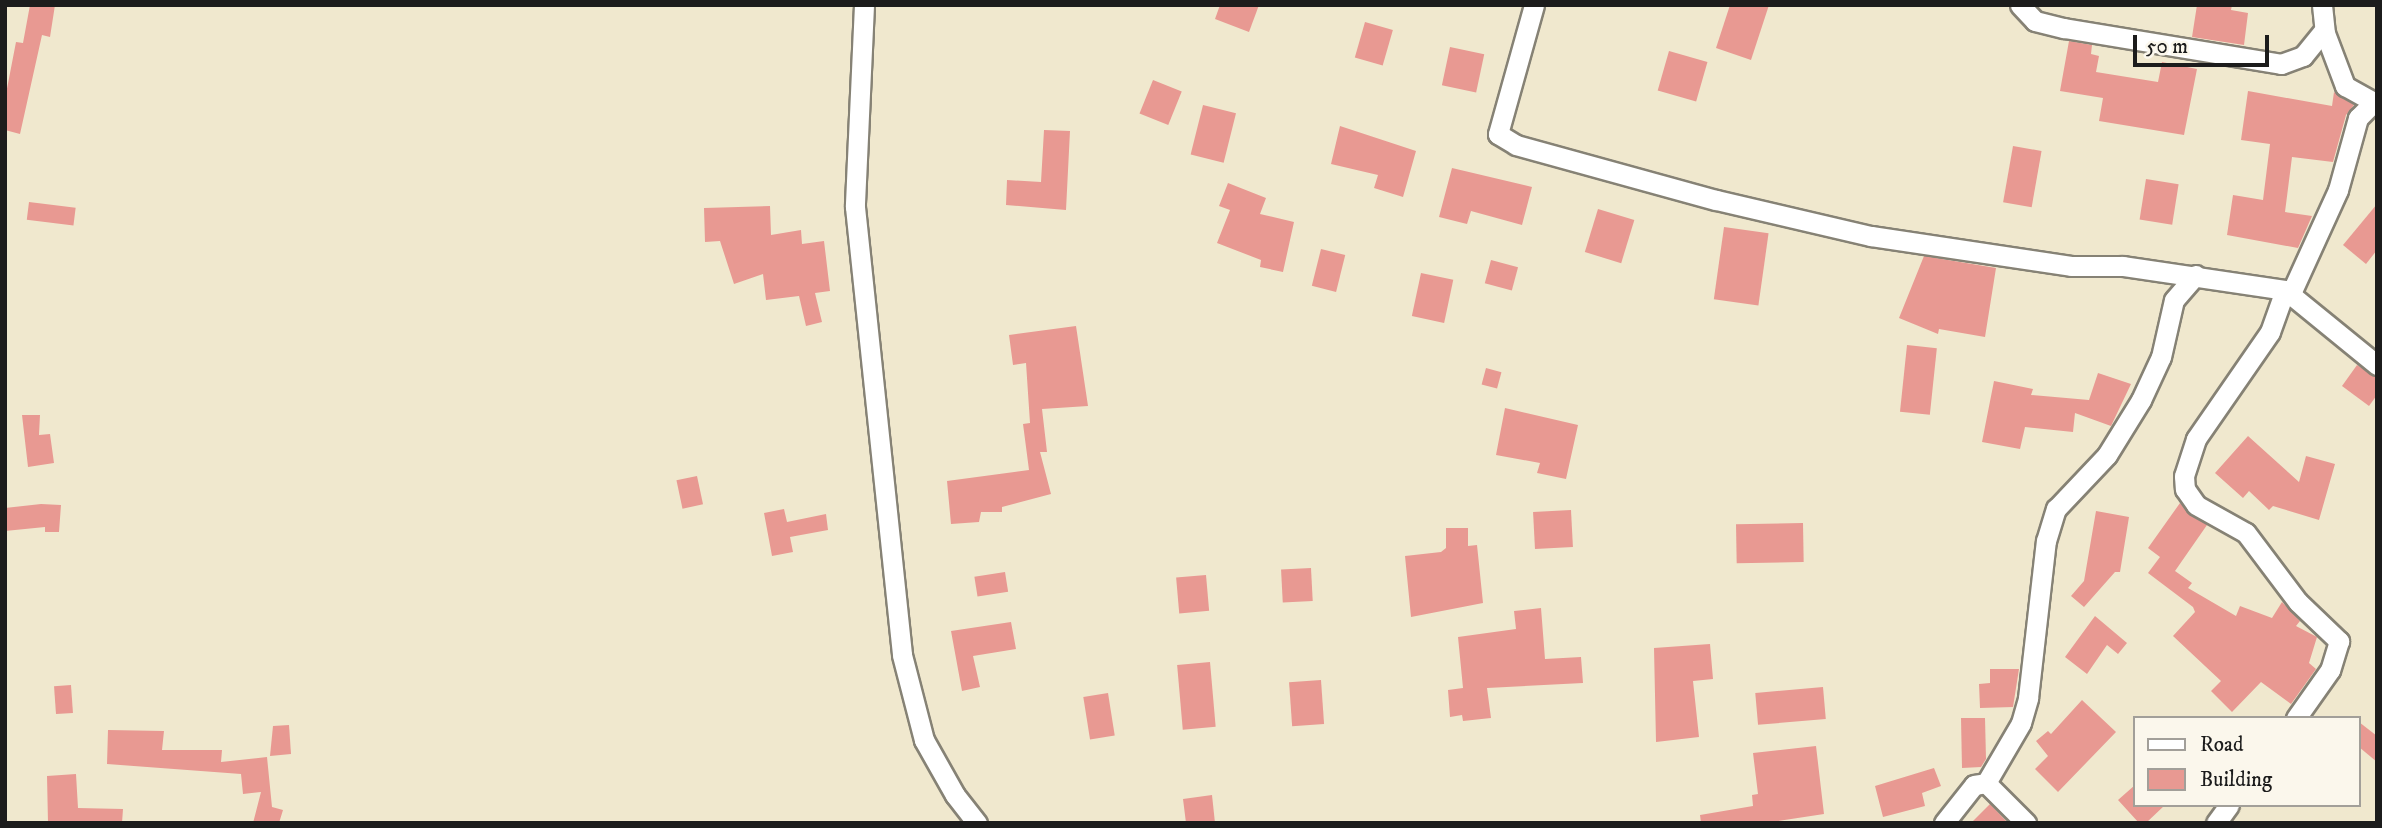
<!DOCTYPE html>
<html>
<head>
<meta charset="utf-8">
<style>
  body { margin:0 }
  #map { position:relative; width:2382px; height:828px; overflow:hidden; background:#f0e8ce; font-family:"IM FELL DW Pica",serif }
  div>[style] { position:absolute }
  .building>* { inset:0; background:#e89992; transform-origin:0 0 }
  .roads { filter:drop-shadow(2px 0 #868275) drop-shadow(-2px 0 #868275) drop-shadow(0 2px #868275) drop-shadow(0 -2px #868275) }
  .minor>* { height:19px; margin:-9.5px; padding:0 9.5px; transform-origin:9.5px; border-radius:9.5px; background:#fff }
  span { translate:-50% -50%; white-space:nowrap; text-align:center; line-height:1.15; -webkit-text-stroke:5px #fbf7ec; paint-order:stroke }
  .frame { position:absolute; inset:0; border:7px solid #1c1c1c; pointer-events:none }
  .legend { position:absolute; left:2133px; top:716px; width:228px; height:91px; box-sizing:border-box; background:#fbf7ec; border:2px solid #a29f99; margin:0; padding:9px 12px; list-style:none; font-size:21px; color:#1c1c1c }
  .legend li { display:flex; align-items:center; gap:14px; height:35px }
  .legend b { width:35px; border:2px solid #a29f99 }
  .scale { position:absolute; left:2133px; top:35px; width:136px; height:32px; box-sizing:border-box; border:4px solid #1c1c1c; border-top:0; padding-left:9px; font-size:21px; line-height:24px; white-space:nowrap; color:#1c1c1c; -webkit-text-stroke:5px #fbf7ec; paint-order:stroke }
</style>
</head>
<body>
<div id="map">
  <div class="building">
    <div style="clip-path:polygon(30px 5px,55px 5px,50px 37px,42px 35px,20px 134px,5px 130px,5px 99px,16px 42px,23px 43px)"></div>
    <div style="clip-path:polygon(1220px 5px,1259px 5px,1249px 32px,1215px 19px)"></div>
    <div style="clip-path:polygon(1730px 5px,1769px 5px,1751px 60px,1716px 48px)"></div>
    <div style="clip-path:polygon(2197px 5px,2232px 5px,2231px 10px,2248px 13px,2244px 45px,2192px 37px)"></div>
    <div style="left:1365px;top:22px;width:29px;height:37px;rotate:16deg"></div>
    <div style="clip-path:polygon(2069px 41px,2092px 45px,2091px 54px,2099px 56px,2096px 72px,2158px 82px,2162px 62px,2197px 69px,2184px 135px,2099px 121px,2103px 98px,2060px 91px)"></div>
    <div style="left:1450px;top:47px;width:35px;height:39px;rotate:12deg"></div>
    <div style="left:1669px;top:51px;width:40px;height:41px;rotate:16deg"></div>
    <div style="left:1153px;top:80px;width:31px;height:36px;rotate:22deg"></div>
    <div style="clip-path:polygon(2248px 91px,2332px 106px,2334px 92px,2354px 105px,2346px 115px,2333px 162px,2292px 157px,2285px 212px,2312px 216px,2298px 248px,2227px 235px,2233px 195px,2263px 200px,2270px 144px,2241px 140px)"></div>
    <div style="left:1203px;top:105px;width:34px;height:51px;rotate:14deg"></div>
    <div style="clip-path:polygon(1340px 126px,1416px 151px,1403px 197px,1374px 188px,1378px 175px,1331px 164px)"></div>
    <div style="clip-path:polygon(1044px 130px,1070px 131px,1066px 210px,1006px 205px,1007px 180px,1041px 182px)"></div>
    <div style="left:2013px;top:146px;width:29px;height:57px;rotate:10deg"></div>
    <div style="clip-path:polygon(1452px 168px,1532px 187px,1522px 225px,1471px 211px,1467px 224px,1439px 217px)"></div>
    <div style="left:2146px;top:179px;width:33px;height:41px;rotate:9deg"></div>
    <div style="clip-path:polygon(1228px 183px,1266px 198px,1260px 214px,1294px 222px,1283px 272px,1260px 267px,1261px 260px,1217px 243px,1230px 210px,1219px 206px)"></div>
    <div style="left:29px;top:202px;width:47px;height:18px;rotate:7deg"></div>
    <div style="clip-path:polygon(2377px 204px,2377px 250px,2366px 264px,2343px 245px)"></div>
    <div style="clip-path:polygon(770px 206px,771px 235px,801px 230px,802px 244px,824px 241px,830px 291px,815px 293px,822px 322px,806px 326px,799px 296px,766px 300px,763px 274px,734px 284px,720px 241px,705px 242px,704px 208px)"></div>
    <div style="left:1598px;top:209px;width:38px;height:45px;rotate:17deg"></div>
    <div style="left:1724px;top:227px;width:45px;height:73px;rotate:8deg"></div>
    <div style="left:1321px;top:249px;width:25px;height:38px;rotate:14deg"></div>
    <div style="clip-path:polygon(1924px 256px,1996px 268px,1985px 337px,1939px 329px,1938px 334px,1899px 318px)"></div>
    <div style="left:1491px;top:260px;width:28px;height:24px;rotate:15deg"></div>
    <div style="left:1421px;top:273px;width:33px;height:44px;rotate:12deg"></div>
    <div style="clip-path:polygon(1076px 326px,1088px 406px,1042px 409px,1047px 452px,1040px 452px,1051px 494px,1002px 507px,1002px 512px,981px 512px,979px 522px,951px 524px,947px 481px,1029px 470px,1023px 424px,1030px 423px,1026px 363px,1013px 365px,1009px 335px)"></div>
    <div style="left:1907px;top:345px;width:30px;height:67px;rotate:6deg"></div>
    <div style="clip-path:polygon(2357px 365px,2377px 377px,2377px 395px,2369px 406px,2342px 386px)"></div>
    <div style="left:1486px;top:368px;width:16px;height:17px;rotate:15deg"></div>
    <div style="clip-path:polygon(2098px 373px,2131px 384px,2111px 426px,2075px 413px,2073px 432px,2025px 427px,2020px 449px,1982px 442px,1994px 381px,2033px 389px,2031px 395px,2089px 400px)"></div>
    <div style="clip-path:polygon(1505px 408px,1578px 425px,1566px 479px,1537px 473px,1540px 463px,1496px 455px)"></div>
    <div style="clip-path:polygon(22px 415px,40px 415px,39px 435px,50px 434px,54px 463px,28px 467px)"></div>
    <div style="clip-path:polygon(2248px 436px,2299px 482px,2306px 456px,2335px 464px,2319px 520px,2273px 506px,2269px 510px,2249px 491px,2243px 498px,2215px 473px)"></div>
    <div style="left:697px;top:476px;width:29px;height:21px;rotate:78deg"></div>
    <div style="clip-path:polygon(2180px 503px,2207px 525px,2175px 571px,2192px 583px,2188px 588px,2236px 616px,2240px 606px,2272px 618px,2282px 602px,2300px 621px,2296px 626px,2317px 637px,2309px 663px,2316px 669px,2291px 704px,2261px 682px,2232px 712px,2211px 691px,2221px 681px,2173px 636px,2195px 612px,2193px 607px,2148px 573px,2160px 557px,2148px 548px)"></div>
    <div style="clip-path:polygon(41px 504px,61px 505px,59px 532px,45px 532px,45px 527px,5px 531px,5px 508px)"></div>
    <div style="clip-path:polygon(784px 509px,787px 522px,826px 514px,828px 530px,790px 537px,793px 552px,772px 556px,764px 513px)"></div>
    <div style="left:1571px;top:510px;width:37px;height:38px;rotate:87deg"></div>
    <div style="clip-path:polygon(2096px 511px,2129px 517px,2120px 572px,2115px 572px,2084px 607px,2071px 596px,2084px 581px)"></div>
    <div style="left:1803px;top:523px;width:39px;height:67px;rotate:89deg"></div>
    <div style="clip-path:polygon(1446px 528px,1468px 528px,1468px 546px,1477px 545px,1483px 603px,1411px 617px,1405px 556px,1441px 552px,1446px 548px)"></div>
    <div style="left:1311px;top:568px;width:33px;height:30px;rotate:87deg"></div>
    <div style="left:1005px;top:572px;width:20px;height:31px;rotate:81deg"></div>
    <div style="left:1206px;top:575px;width:36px;height:30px;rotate:85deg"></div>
    <div style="clip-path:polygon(1541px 608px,1545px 659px,1581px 657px,1583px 683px,1487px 688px,1491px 718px,1463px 721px,1462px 715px,1450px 717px,1448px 690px,1463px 688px,1458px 637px,1516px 629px,1514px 611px)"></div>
    <div style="clip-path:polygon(2095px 616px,2127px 643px,2118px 654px,2107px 645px,2087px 674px,2065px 657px)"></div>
    <div style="clip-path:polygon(1011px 622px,1016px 649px,973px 656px,980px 687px,962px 691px,951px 631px)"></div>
    <div style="clip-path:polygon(1710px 644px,1713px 679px,1693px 681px,1699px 737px,1656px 742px,1654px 648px)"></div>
    <div style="left:1210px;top:662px;width:65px;height:33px;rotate:85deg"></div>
    <div style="clip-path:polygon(1990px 669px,2019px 669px,2013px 707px,1980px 708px,1979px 684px,1990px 683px)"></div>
    <div style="left:1321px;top:680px;width:44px;height:32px;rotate:86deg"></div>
    <div style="left:71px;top:685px;width:28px;height:17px;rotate:86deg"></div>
    <div style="left:1823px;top:687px;width:32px;height:68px;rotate:85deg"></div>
    <div style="left:1108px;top:693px;width:43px;height:25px;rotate:81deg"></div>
    <div style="clip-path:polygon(2082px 700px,2116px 732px,2058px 792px,2035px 769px,2048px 756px,2036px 741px,2048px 731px,2051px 734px)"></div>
    <div style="clip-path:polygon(1961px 718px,1985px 718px,1986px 759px,1981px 767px,1962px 768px)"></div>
    <div style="clip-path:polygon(2359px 722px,2377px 736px,2377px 762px,2359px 747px)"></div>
    <div style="clip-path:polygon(289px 725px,291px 754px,270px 756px,273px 726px)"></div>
    <div style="clip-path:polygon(108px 730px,164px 731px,162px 750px,222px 750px,221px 762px,267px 757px,272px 807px,283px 810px,279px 823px,253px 823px,261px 792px,243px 794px,241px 774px,107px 764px)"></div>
    <div style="clip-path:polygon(1816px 746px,1824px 814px,1765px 823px,1701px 823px,1700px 815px,1753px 806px,1752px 795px,1758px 794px,1753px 753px)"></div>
    <div style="clip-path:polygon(1934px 768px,1941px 786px,1922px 793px,1925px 806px,1883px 817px,1875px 786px)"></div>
    <div style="clip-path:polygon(76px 774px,78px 808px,123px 809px,122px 823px,48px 823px,47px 776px)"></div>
    <div style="clip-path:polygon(2135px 785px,2135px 805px,2165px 805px,2146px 823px,2139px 823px,2118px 800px)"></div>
    <div style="clip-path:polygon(1212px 795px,1215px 823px,1186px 823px,1183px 799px)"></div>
    <div style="clip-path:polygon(1990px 804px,2008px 823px,1971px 823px)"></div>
  </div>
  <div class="roads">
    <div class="minor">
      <div style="left:864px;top:5px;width:202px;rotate:92.6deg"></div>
      <div style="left:855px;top:207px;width:450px;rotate:84deg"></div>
      <div style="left:902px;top:655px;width:88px;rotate:75.5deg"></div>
      <div style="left:924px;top:740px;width:63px;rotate:60.6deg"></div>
      <div style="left:955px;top:795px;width:36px;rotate:52deg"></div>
      <div style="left:1534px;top:5px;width:134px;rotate:105.6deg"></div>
      <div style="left:1498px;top:134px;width:21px;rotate:31deg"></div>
      <div style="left:1516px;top:145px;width:207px;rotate:15.4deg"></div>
      <div style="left:1716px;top:200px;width:159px;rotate:13.1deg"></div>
      <div style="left:1871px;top:236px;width:202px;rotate:8.5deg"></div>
      <div style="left:2071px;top:266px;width:52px"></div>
      <div style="left:2123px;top:266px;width:164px;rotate:8.4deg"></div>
      <div style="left:2285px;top:290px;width:119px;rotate:39.2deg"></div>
      <div style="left:2020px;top:5px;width:22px;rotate:47deg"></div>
      <div style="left:2035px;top:21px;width:30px;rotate:14deg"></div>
      <div style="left:2064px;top:28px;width:220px;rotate:9.4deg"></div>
      <div style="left:2281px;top:64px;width:23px;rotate:-20deg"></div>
      <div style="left:2303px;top:56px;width:33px;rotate:-51deg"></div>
      <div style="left:2322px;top:5px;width:28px;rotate:84deg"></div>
      <div style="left:2325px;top:33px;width:57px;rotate:69.3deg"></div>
      <div style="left:2345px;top:86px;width:37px;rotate:29deg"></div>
      <div style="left:2285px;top:290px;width:45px;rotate:109.7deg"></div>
      <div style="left:2270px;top:332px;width:130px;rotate:124.7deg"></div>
      <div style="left:2196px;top:439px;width:39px;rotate:108deg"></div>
      <div style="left:2184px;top:476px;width:13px;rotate:86deg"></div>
      <div style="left:2185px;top:489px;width:19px;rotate:55deg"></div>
      <div style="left:2196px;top:505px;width:57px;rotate:29.2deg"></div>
      <div style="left:2246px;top:533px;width:86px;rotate:53deg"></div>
      <div style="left:2298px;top:602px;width:57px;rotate:43.6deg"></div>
      <div style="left:2339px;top:641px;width:30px;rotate:107deg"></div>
      <div style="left:2330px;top:670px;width:59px;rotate:125.3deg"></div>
      <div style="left:2292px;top:291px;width:111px;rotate:-65.5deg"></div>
      <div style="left:2338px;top:190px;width:75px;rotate:-74.5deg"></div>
      <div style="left:2358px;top:118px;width:21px;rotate:-45deg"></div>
      <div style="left:1986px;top:783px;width:69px;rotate:-59.7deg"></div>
      <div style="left:2021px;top:723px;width:26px;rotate:-74deg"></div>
      <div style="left:2028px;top:698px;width:158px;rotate:-83.5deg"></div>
      <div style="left:2046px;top:541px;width:34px;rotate:-73deg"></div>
      <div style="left:2056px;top:509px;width:74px;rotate:-46.6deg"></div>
      <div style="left:2107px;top:455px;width:65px;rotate:-58.3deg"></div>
      <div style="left:2141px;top:400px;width:47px;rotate:-65.1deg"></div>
      <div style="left:2161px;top:357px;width:58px;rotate:-77.2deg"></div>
      <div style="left:2174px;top:300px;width:33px;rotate:-49deg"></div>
      <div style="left:1944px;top:823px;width:48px;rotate:-51.7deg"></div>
      <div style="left:1974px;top:785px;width:12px;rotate:-9deg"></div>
      <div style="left:1986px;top:783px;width:57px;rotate:45deg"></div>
      <div style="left:2216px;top:823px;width:22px;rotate:-54deg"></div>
    </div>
  </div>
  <div class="frame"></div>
  <ul class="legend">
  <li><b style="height:9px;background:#fff"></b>Road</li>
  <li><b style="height:19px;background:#e89992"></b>Building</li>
  </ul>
  <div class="scale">50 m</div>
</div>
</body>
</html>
